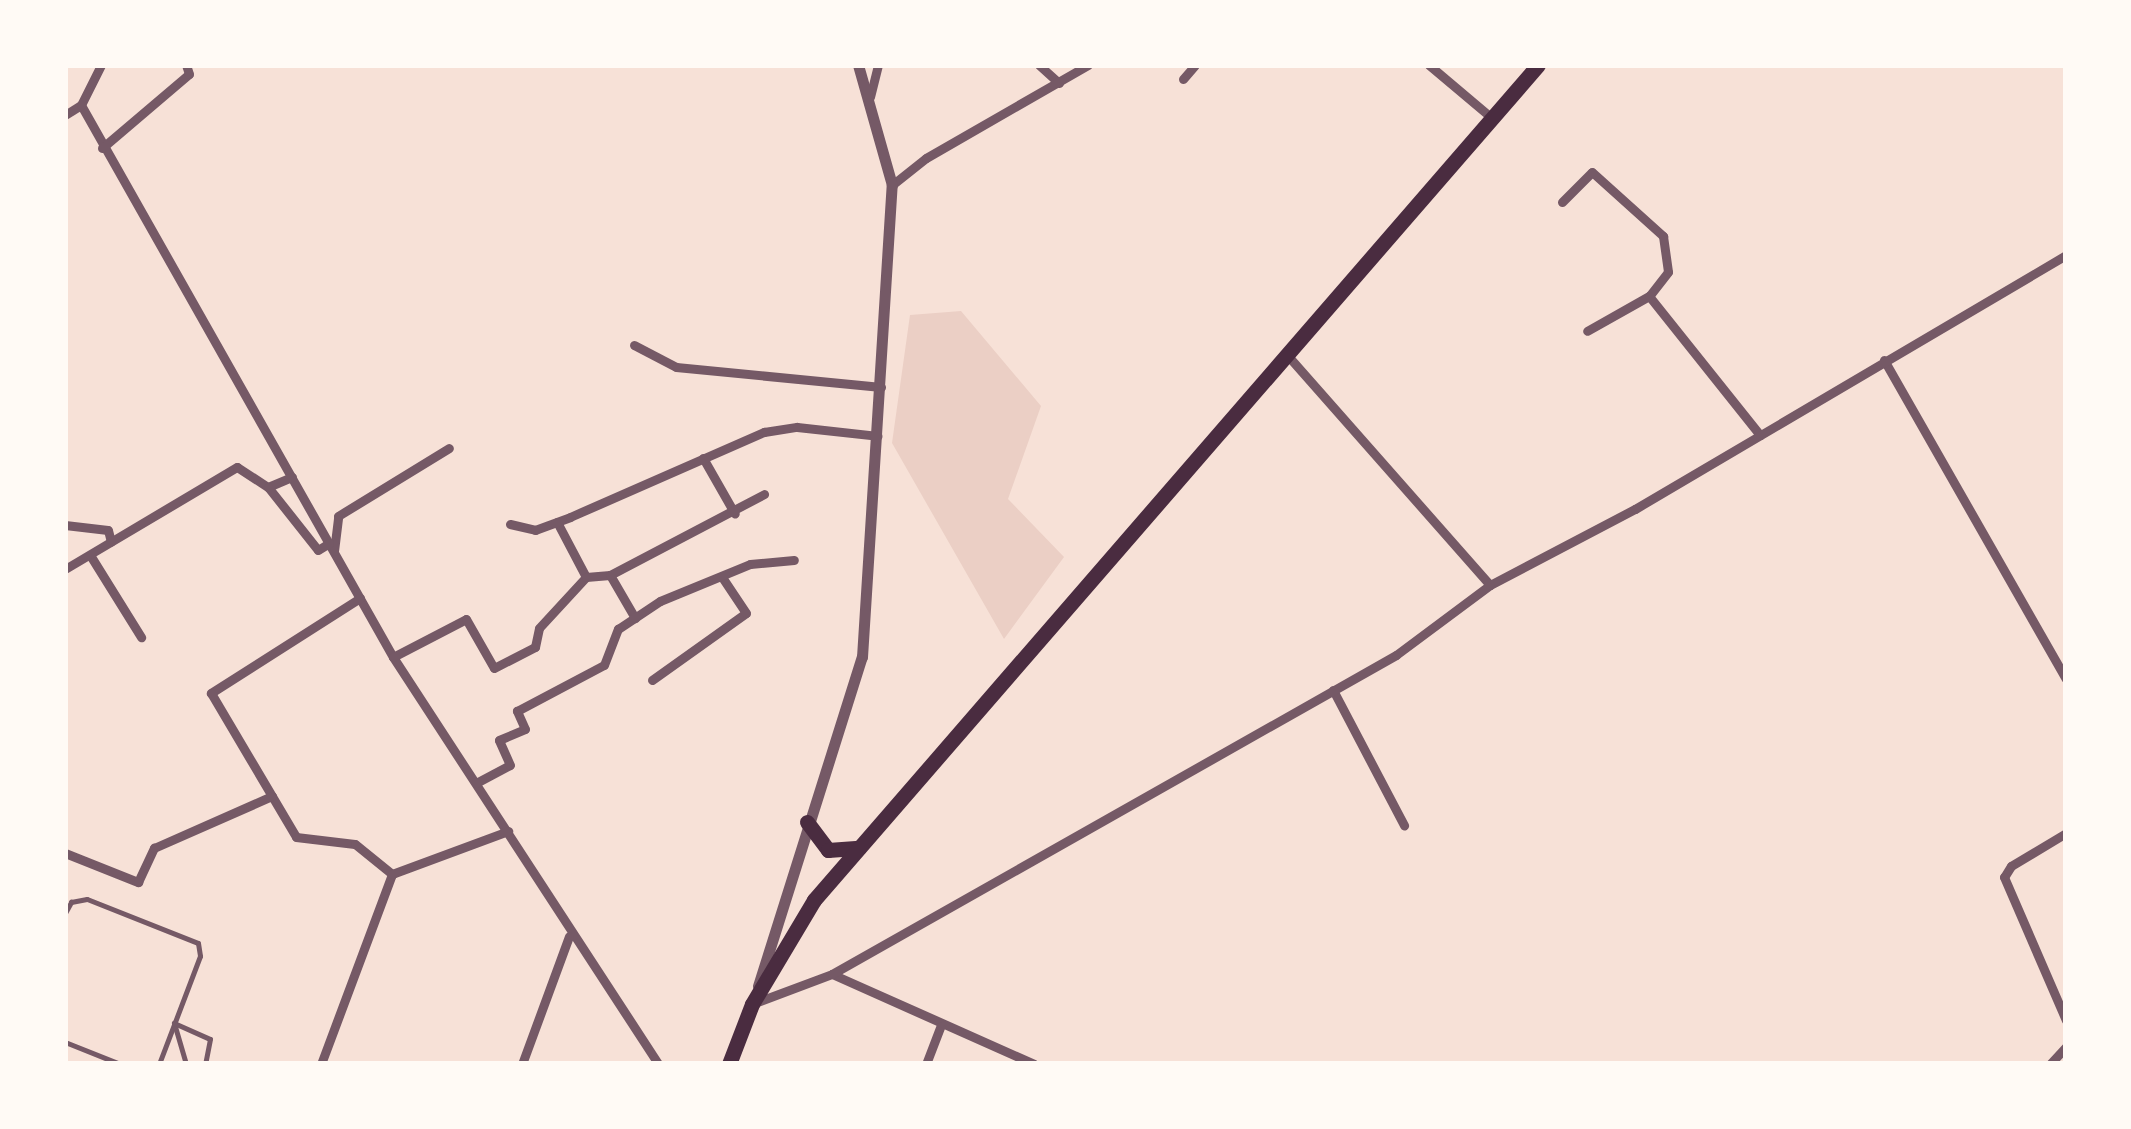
<!DOCTYPE html>
<html>
<head>
<meta charset="utf-8">
<style>
  body { margin:0 }
  #map { position:relative; width:2131px; height:1129px; overflow:hidden; background:#f7e1d7; font-family:"Titillium Web",sans-serif }
  div>[style] { position:absolute }
  .green>* { inset:0; background:#ebcfc5 }
  .service>* { height:5px; margin:-2.5px; padding:0 2.5px; transform-origin:2.5px; border-radius:2.5px; background:#755966 }
  .minor>* { height:9px; margin:-4.5px; padding:0 4.5px; transform-origin:4.5px; border-radius:4.5px; background:#755966 }
  .tertiary>* { height:11px; margin:-5.5px; padding:0 5.5px; transform-origin:5.5px; border-radius:5.5px; background:#755966 }
  .trunk>* { height:15px; margin:-7.5px; padding:0 7.5px; transform-origin:7.5px; border-radius:7.5px; background:#4a2c40 }
  span { translate:-50% -50%; white-space:nowrap; text-align:center; line-height:1.15; -webkit-text-stroke:10px #fffaf5; paint-order:stroke }
  .frame { position:absolute; inset:0; border:68px solid #fffaf5; pointer-events:none }
</style>
</head>
<body>
<div id="map">
  <div class="green">
    <div style="clip-path:polygon(961px 311px,1041px 406px,1008px 499px,1064px 557px,1004px 639px,892px 443px,910px 315px)"></div>
  </div>
  <div class="service">
    <div style="left:65px;top:913px;width:13px;rotate:-61deg"></div>
    <div style="left:71px;top:902px;width:16px;rotate:-11deg"></div>
    <div style="left:87px;top:899px;width:119px;rotate:21.6deg"></div>
    <div style="left:198px;top:943px;width:13px;rotate:81deg"></div>
    <div style="left:200px;top:956px;width:116px;rotate:110.8deg"></div>
    <div style="left:65px;top:1042px;width:59px;rotate:21.8deg"></div>
    <div style="left:186px;top:1064px;width:43px;rotate:-106.3deg"></div>
    <div style="left:174px;top:1023px;width:39px;rotate:24deg"></div>
    <div style="left:210px;top:1039px;width:25px;rotate:101deg"></div>
  </div>
  <div class="minor">
    <div style="left:1039px;top:65px;width:27px;rotate:42deg"></div>
    <div style="left:1429px;top:65px;width:82px;rotate:40.1deg"></div>
    <div style="left:1183px;top:79px;width:18px;rotate:-49deg"></div>
    <div style="left:870px;top:97px;width:33px;rotate:-76deg"></div>
    <div style="left:81px;top:105px;width:634px;rotate:60.52deg"></div>
    <div style="left:393px;top:657px;width:486px;rotate:56.9deg"></div>
    <div style="left:65px;top:115px;width:19px;rotate:-32deg"></div>
    <div style="left:81px;top:105px;width:45px;rotate:-63.4deg"></div>
    <div style="left:102px;top:148px;width:114px;rotate:-40.4deg"></div>
    <div style="left:189px;top:74px;width:9px;rotate:-108deg"></div>
    <div style="left:892px;top:185px;width:43px;rotate:-38.5deg"></div>
    <div style="left:926px;top:158px;width:187px;rotate:-29.9deg"></div>
    <div style="left:1562px;top:202px;width:42px;rotate:-45deg"></div>
    <div style="left:1592px;top:172px;width:96px;rotate:42deg"></div>
    <div style="left:1663px;top:236px;width:36px;rotate:82deg"></div>
    <div style="left:1668px;top:272px;width:31px;rotate:128deg"></div>
    <div style="left:1649px;top:296px;width:71px;rotate:150.6deg"></div>
    <div style="left:1649px;top:296px;width:178px;rotate:51.4deg"></div>
    <div style="left:634px;top:345px;width:47px;rotate:27.6deg"></div>
    <div style="left:676px;top:367px;width:206px;rotate:5.6deg"></div>
    <div style="left:1884px;top:360px;width:367px;rotate:60.3deg"></div>
    <div style="left:703px;top:458px;width:64px;rotate:60.3deg"></div>
    <div style="left:268px;top:487px;width:26px;rotate:-23deg"></div>
    <div style="left:557px;top:522px;width:62px;rotate:62.2deg"></div>
    <div style="left:510px;top:524px;width:26px;rotate:13deg"></div>
    <div style="left:535px;top:530px;width:37px;rotate:-20deg"></div>
    <div style="left:570px;top:517px;width:212px;rotate:-23.7deg"></div>
    <div style="left:764px;top:432px;width:33px;rotate:-9deg"></div>
    <div style="left:797px;top:427px;width:81px;rotate:6.3deg"></div>
    <div style="left:65px;top:525px;width:43px;rotate:6.6deg"></div>
    <div style="left:108px;top:530px;width:12px;rotate:76deg"></div>
    <div style="left:334px;top:551px;width:35px;rotate:-83deg"></div>
    <div style="left:338px;top:516px;width:130px;rotate:-31.5deg"></div>
    <div style="left:90px;top:555px;width:97px;rotate:58.1deg"></div>
    <div style="left:65px;top:569px;width:200px;rotate:-30.7deg"></div>
    <div style="left:237px;top:467px;width:37px;rotate:33deg"></div>
    <div style="left:268px;top:487px;width:80px;rotate:51.6deg"></div>
    <div style="left:318px;top:550px;width:13px;rotate:-32deg"></div>
    <div style="left:610px;top:575px;width:50px;rotate:59.8deg"></div>
    <div style="left:1490px;top:585px;width:164px;rotate:-27.7deg"></div>
    <div style="left:1635px;top:509px;width:500px;rotate:-30.51deg"></div>
    <div style="left:360px;top:598px;width:177px;rotate:147.5deg"></div>
    <div style="left:211px;top:693px;width:167px;rotate:59.4deg"></div>
    <div style="left:296px;top:837px;width:59px;rotate:6.8deg"></div>
    <div style="left:355px;top:844px;width:48px;rotate:39deg"></div>
    <div style="left:393px;top:657px;width:82px;rotate:-27.5deg"></div>
    <div style="left:466px;top:619px;width:56px;rotate:60.3deg"></div>
    <div style="left:494px;top:668px;width:46px;rotate:-27.1deg"></div>
    <div style="left:535px;top:647px;width:19px;rotate:-78deg"></div>
    <div style="left:539px;top:628px;width:69px;rotate:-47.3deg"></div>
    <div style="left:586px;top:577px;width:24px;rotate:-5deg"></div>
    <div style="left:610px;top:575px;width:174px;rotate:-27.7deg"></div>
    <div style="left:652px;top:680px;width:115px;rotate:-35.5deg"></div>
    <div style="left:746px;top:613px;width:43px;rotate:-123.7deg"></div>
    <div style="left:1333px;top:690px;width:153px;rotate:62.3deg"></div>
    <div style="left:476px;top:783px;width:38px;rotate:-28deg"></div>
    <div style="left:510px;top:765px;width:27px;rotate:-114deg"></div>
    <div style="left:499px;top:740px;width:28px;rotate:-23deg"></div>
    <div style="left:525px;top:729px;width:20px;rotate:-114deg"></div>
    <div style="left:517px;top:711px;width:98px;rotate:-27.9deg"></div>
    <div style="left:604px;top:665px;width:39px;rotate:-69deg"></div>
    <div style="left:618px;top:629px;width:50px;rotate:-33.7deg"></div>
    <div style="left:660px;top:601px;width:97px;rotate:-22.3deg"></div>
    <div style="left:750px;top:564px;width:44px;rotate:-5.2deg"></div>
    <div style="left:2066px;top:833px;width:64px;rotate:149deg"></div>
    <div style="left:2011px;top:866px;width:13px;rotate:122deg"></div>
    <div style="left:2004px;top:877px;width:156px;rotate:66.6deg"></div>
    <div style="left:65px;top:853px;width:79px;rotate:21.7deg"></div>
    <div style="left:138px;top:882px;width:38px;rotate:-65deg"></div>
    <div style="left:154px;top:848px;width:129px;rotate:-23.8deg"></div>
    <div style="left:832px;top:974px;width:221px;rotate:24deg"></div>
    <div style="left:752px;top:1004px;width:85px;rotate:-20.6deg"></div>
    <div style="left:832px;top:974px;width:648px;rotate:-29.49deg"></div>
    <div style="left:1396px;top:655px;width:117px;rotate:-36.7deg"></div>
    <div style="left:1490px;top:585px;width:308px;rotate:-131.4deg"></div>
    <div style="left:321px;top:1064px;width:203px;rotate:-69.5deg"></div>
    <div style="left:392px;top:874px;width:124px;rotate:-20.3deg"></div>
    <div style="left:522px;top:1064px;width:136px;rotate:-69.8deg"></div>
    <div style="left:926px;top:1064px;width:40px;rotate:-69deg"></div>
    <div style="left:2050px;top:1064px;width:23px;rotate:-47deg"></div>
  </div>
  <div class="tertiary">
    <div style="left:758px;top:986px;width:345px;rotate:-72.5deg"></div>
    <div style="left:862px;top:657px;width:473px;rotate:-86.4deg"></div>
    <div style="left:892px;top:185px;width:125px;rotate:-105.8deg"></div>
  </div>
  <div class="trunk">
    <div style="left:807px;top:822px;width:35px;rotate:53deg"></div>
    <div style="left:828px;top:850px;width:31px;rotate:-4deg"></div>
    <div style="left:729px;top:1064px;width:64px;rotate:-69deg"></div>
    <div style="left:752px;top:1004px;width:121px;rotate:-59.2deg"></div>
    <div style="left:814px;top:900px;width:1105px;rotate:-49.07deg"></div>
  </div>
  <div class="frame"></div>
</div>
</body>
</html>
